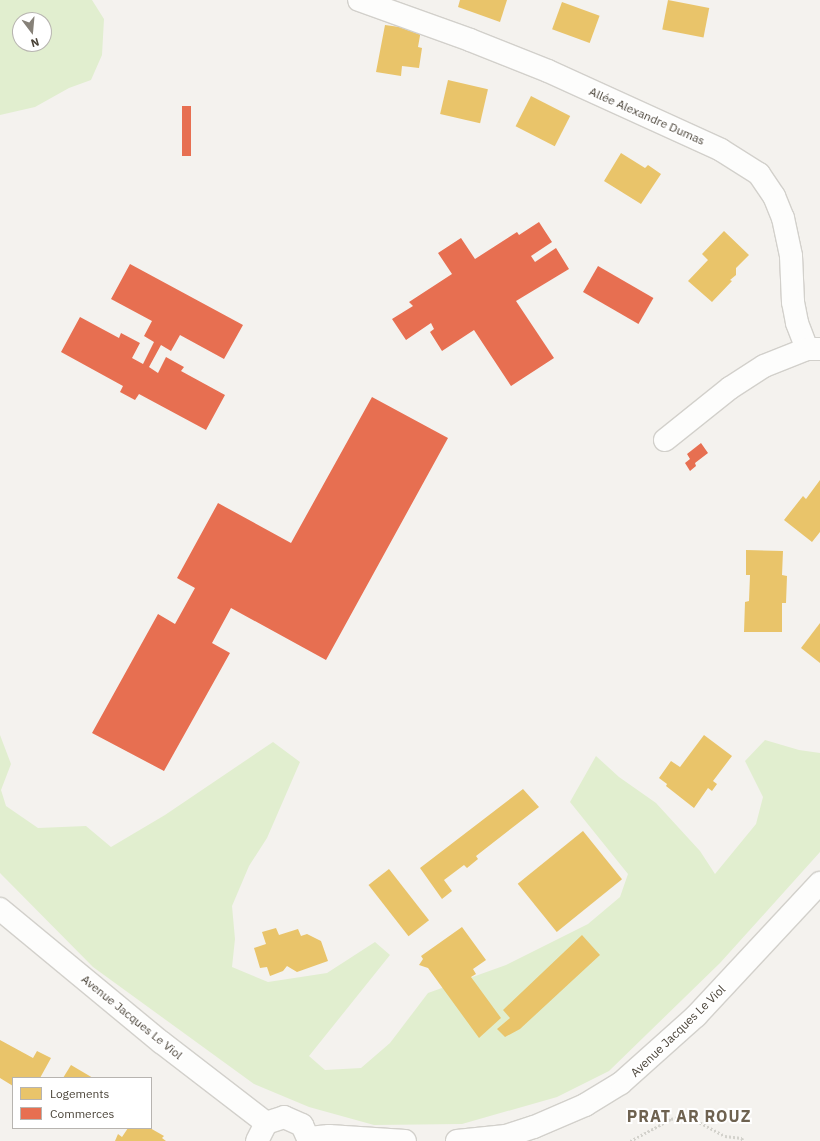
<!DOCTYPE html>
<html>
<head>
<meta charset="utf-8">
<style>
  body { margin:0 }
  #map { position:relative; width:820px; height:1141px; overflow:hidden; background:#f4f2ee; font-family:"IBM Plex Sans",sans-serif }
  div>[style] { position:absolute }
  .green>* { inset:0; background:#e1eecf }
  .homes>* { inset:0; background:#e9c46a; transform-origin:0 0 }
  .shops>* { inset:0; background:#e76f51; transform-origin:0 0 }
  .path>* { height:2.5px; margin-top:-1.25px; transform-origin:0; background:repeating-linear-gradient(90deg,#d3d2cc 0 2px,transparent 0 4px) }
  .roads { filter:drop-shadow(1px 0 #d2d0cb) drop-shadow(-1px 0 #d2d0cb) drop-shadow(0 1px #d2d0cb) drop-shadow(0 -1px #d2d0cb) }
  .street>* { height:22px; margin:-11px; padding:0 11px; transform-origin:11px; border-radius:11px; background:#fdfdfc }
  span { translate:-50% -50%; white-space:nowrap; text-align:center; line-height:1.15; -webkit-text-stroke:4px #fff; paint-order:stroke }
  .street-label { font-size:12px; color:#4b4439 }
  .district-label { font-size:16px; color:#6e6250; font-weight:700; letter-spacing:1px }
  .legend { position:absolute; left:12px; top:1077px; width:140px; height:52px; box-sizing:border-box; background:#fff; border:1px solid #b7b4b0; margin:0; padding:5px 7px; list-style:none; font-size:12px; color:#4b4439 }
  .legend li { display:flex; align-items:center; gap:8px; height:20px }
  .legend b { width:20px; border:1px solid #b7b4b0 }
  .north { position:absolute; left:12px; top:12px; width:40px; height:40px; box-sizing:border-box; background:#fff; border:1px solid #b7b4b0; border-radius:50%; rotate:164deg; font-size:11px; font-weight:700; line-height:16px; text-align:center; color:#4b4439 }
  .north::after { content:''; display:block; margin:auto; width:14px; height:18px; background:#868178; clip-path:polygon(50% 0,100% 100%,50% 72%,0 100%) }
</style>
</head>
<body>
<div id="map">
  <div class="green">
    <div style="clip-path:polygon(evenodd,0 0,92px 0,104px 19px,102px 55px,91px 80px,69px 88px,35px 107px,0 115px,0 0,20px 20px,44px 20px,44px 44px,20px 44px,20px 20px)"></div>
    <div style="clip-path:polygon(0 735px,11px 764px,1px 790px,6px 806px,38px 828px,86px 826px,111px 847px,165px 815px,273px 742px,300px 762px,267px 838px,249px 866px,232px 906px,235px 939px,232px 967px,268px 982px,327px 973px,375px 942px,390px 955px,309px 1056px,325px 1070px,361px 1068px,390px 1043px,428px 993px,506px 965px,588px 924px,620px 897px,628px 874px,570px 802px,596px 756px,619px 777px,656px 803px,700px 851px,715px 874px,756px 824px,763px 797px,745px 761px,765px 740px,799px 750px,820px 753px,820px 852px,720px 963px,609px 1071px,557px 1097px,462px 1124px,374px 1125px,309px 1107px,254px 1084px,93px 967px,0 873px)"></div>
  </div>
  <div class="homes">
    <div style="clip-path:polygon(460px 0,507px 0,500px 22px,458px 7px)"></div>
    <div style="left:668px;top:0;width:42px;height:30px;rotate:11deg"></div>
    <div style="left:562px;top:2px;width:40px;height:29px;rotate:20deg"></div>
    <div style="clip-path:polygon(385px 25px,421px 30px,418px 47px,422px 48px,419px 68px,402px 66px,401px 76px,376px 72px)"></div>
    <div style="left:448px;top:80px;width:41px;height:35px;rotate:13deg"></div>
    <div style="left:531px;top:96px;width:44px;height:34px;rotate:27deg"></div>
    <div style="clip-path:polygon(621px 153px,645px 168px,648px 165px,661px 174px,641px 204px,604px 181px)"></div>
    <div style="clip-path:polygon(724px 231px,749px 255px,736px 268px,736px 275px,730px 280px,732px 281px,712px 302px,688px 281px,708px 260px,702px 254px)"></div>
    <div style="clip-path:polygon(820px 480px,820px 532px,812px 542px,784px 520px,803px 496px,806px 499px)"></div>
    <div style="clip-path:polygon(746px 550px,783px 551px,782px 575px,787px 576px,786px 603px,782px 603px,782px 632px,744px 632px,745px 602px,749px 601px,750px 575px,746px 575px)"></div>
    <div style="clip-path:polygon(820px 623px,820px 663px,801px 648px)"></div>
    <div style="clip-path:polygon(704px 735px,732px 756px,713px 781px,717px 784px,712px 791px,708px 788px,694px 808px,666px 786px,667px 784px,659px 778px,671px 761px,680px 767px)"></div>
    <div style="clip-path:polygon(523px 789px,539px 807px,476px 856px,478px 859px,467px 868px,464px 865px,444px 880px,452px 891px,442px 899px,420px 868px)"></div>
    <div style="left:583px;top:831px;width:62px;height:84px;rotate:51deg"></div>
    <div style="left:389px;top:869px;width:65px;height:26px;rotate:52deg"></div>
    <div style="clip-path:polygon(462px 927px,486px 960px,473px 969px,476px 974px,471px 977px,501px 1018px,479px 1038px,428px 968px,419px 965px,423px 959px,421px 956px)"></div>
    <div style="clip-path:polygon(276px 928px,279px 935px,298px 929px,301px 936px,307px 934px,321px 941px,328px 961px,297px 972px,287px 966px,283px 971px,270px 976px,267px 967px,260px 968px,254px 948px,266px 944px,262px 932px)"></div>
    <div style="clip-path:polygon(582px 935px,600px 955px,520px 1029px,505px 1037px,497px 1029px,510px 1018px,503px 1010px)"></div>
    <div style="clip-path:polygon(0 1040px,33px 1058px,37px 1051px,51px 1058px,40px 1078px,13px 1078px,13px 1086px,0 1078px)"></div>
    <div style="clip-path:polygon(71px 1065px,93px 1078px,63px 1078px)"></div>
    <div style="clip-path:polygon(128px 1128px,150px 1128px,164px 1136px,162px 1138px,166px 1141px,115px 1141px,118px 1134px,122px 1137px)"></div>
  </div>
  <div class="shops">
    <div style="left:182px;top:106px;width:9px;height:50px"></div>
    <div style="clip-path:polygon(539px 222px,552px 242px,531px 256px,535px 262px,556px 248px,569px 269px,516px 301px,554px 358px,511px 386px,474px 330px,442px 351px,430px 332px,434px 329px,431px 323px,406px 340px,392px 319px,413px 306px,409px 302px,452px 274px,438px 253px,461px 238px,475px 259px,517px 232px,519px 235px)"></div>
    <div style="clip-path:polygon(130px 264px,243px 325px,224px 359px,180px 335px,171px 351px,161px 345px,149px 367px,158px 373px,166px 357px,184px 367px,181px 371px,225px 395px,206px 430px,139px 394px,135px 400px,120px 392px,123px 386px,61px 352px,80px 317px,119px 338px,121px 333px,140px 343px,132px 358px,143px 364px,154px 342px,144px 336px,152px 321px,111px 299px)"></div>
    <div style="left:598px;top:266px;width:64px;height:30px;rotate:30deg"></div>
    <div style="clip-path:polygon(372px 397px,448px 438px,326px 660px,231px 608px,212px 643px,230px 653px,164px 771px,92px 733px,158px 614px,175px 624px,195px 588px,177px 578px,218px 503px,291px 543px)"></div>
    <div style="clip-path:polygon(701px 443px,708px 453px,695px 463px,696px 466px,690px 471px,685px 463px,690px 459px,687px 454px)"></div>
  </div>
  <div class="path">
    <div style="left:630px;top:1141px;width:47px;rotate:-28.2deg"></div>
    <div style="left:671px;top:1119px;width:16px;rotate:-15deg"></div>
    <div style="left:686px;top:1115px;width:44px;rotate:28.3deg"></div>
    <div style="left:725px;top:1136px;width:17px;rotate:7deg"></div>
    <div style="left:742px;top:1138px;width:3px;rotate:72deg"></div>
  </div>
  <div class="roads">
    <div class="street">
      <div style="left:359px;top:0;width:118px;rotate:19.8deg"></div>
      <div style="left:470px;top:40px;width:84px;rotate:21.7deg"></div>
      <div style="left:548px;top:71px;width:190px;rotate:24.5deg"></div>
      <div style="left:721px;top:150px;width:45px;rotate:32.3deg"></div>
      <div style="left:759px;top:174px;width:27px;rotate:56deg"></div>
      <div style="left:774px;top:196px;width:24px;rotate:68deg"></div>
      <div style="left:783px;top:218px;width:39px;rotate:78deg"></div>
      <div style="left:791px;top:256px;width:46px;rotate:87.5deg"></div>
      <div style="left:793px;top:302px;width:21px;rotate:79deg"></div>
      <div style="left:797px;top:323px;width:28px;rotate:69deg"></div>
      <div style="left:665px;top:440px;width:83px;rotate:-38.7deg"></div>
      <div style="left:730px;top:388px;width:40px;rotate:-32.9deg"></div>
      <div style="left:764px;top:366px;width:46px;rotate:-21.6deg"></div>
      <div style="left:807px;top:349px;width:13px"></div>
      <div style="left:0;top:909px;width:209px;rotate:39.6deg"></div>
      <div style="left:161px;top:1042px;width:133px;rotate:37.6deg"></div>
      <div style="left:309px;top:1138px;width:20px;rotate:-6deg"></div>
      <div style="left:329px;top:1136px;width:76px;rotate:3.8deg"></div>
      <div style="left:257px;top:1141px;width:20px;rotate:-63deg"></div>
      <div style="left:266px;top:1123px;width:19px;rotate:-18deg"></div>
      <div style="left:284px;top:1117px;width:20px;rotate:24deg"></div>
      <div style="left:302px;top:1125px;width:17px;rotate:66deg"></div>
      <div style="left:457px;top:1141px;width:49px;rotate:-5.8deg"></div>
      <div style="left:506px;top:1136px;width:29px;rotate:-18deg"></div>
      <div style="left:534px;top:1127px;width:56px;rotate:-23.3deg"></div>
      <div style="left:585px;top:1105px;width:42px;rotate:-31.4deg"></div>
      <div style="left:621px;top:1083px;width:101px;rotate:-41.8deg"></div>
      <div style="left:696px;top:1016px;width:182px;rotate:-47deg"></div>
    </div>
  </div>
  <div class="street-label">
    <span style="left:647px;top:116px;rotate:24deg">Allée Alexandre Dumas</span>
    <span style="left:132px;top:1017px;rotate:39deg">Avenue Jacques Le Viol</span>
    <span style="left:678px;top:1031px;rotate:-44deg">Avenue Jacques Le Viol</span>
  </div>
  <div class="district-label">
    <span style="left:689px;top:1116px">PRAT AR ROUZ</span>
  </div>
  <ul class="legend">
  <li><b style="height:11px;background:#e9c46a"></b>Logements</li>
  <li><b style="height:11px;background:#e76f51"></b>Commerces</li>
  </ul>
  <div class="north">N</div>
</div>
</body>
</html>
